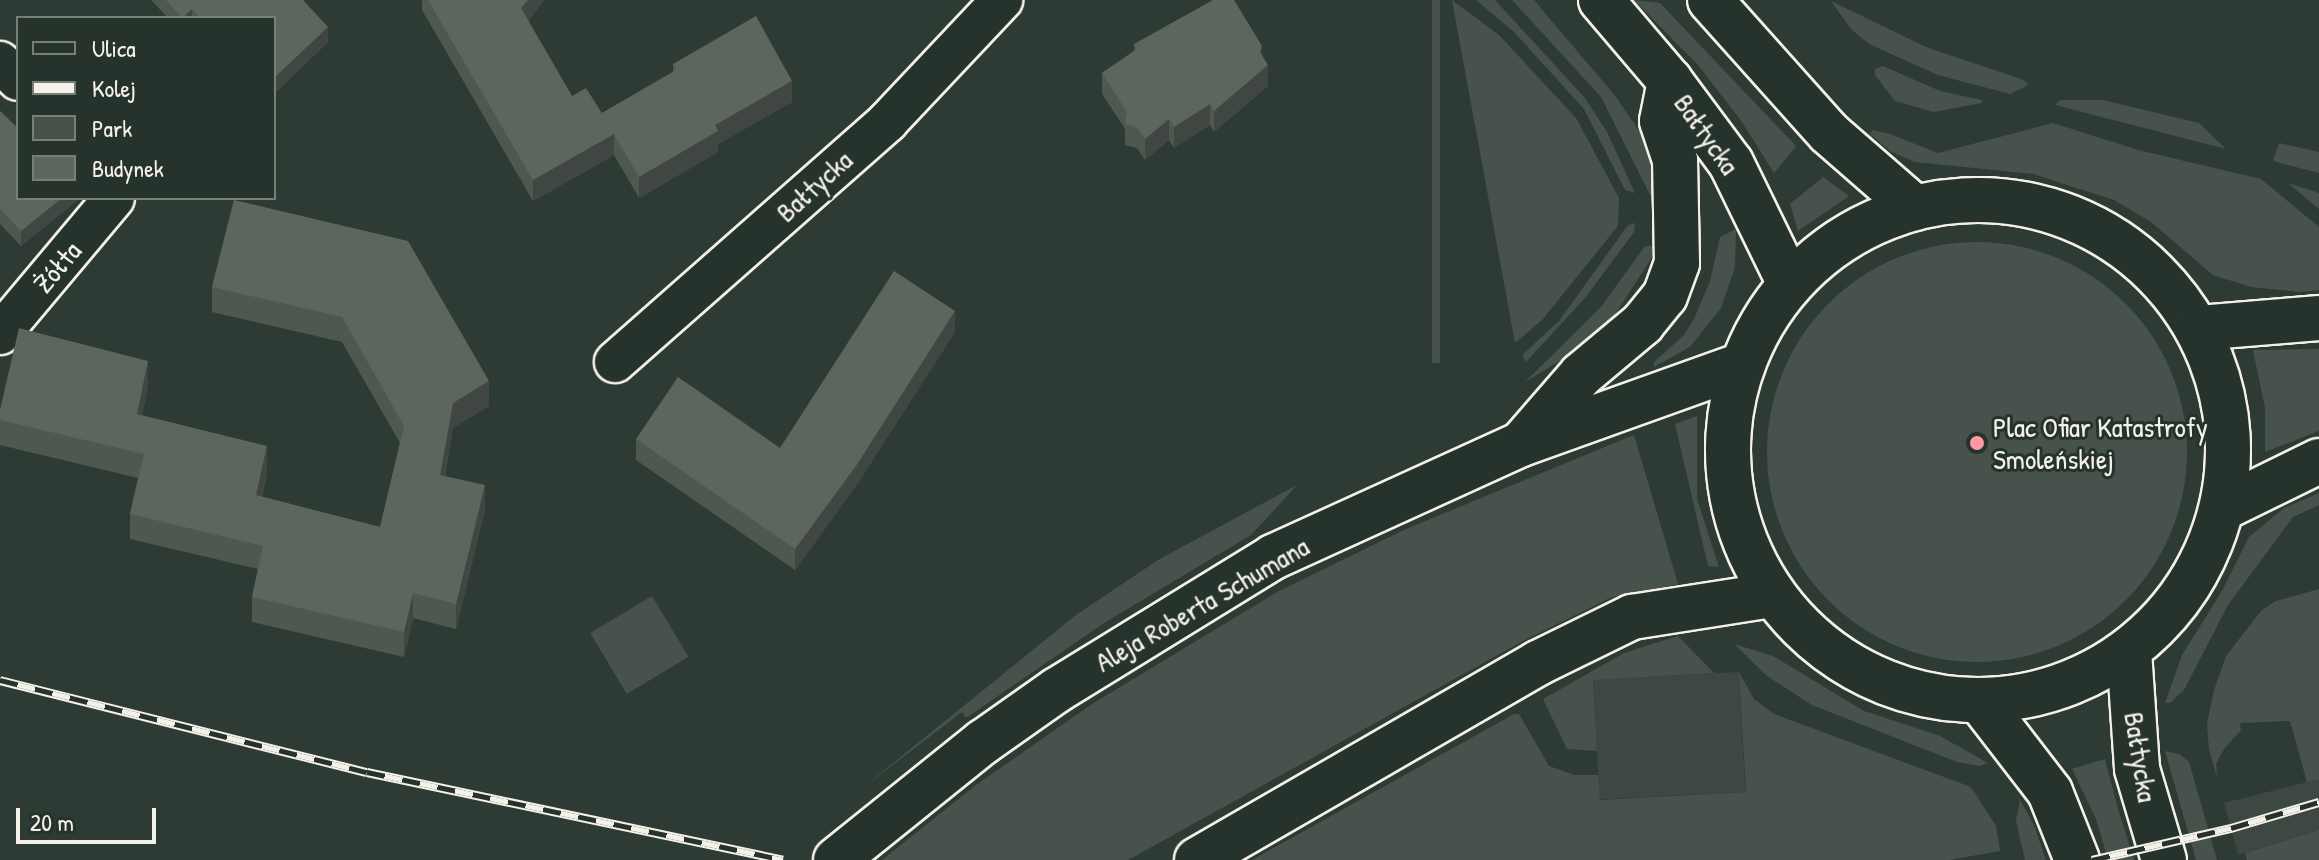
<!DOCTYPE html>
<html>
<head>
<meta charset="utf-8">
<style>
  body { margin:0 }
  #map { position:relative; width:2319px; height:860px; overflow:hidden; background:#2e3b34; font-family:"Patrick Hand",sans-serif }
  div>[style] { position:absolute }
  .built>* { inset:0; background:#3c4841; transform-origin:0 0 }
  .green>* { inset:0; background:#48524c; transform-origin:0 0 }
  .round { border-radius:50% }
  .roads { filter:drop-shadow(2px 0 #f4f1e8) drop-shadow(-2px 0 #f4f1e8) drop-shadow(0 2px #f4f1e8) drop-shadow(0 -2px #f4f1e8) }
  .minor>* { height:40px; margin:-20px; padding:0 20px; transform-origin:20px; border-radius:20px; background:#26332d }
  .tertiary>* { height:44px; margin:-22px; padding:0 22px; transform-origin:22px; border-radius:22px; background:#26332d }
  .secondary>* { height:44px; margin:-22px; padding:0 22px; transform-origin:22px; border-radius:22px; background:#26332d }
  .secondary>.ring { margin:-22px; padding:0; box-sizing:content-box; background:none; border:44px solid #26332d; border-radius:50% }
  .rail>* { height:9px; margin-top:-4.5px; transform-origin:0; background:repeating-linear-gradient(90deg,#26332d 0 18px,#f4f1e8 0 36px); box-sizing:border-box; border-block:2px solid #f4f1e8 }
  .wall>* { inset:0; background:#4f5751 }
  .shaded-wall>* { inset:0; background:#404742 }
  .building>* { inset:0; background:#5c655e }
  .dots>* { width:22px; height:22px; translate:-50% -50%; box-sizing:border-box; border:4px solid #26332d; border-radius:50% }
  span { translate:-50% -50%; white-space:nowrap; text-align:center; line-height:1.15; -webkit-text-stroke:6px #26332d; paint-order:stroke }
  .street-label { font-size:28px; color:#f4f1e8 }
  .poi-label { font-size:28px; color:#f4f1e8 }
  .left { translate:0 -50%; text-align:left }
  .legend { position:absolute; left:16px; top:16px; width:260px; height:184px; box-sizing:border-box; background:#26332d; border:2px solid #787f78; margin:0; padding:10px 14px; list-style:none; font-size:24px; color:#f4f1e8 }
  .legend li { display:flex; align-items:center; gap:16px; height:40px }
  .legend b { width:40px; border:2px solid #787f78 }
  .scale { position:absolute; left:16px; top:808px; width:140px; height:36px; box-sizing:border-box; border:4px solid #f4f1e8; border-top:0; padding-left:10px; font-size:24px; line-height:28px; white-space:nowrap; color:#f4f1e8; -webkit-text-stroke:6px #26332d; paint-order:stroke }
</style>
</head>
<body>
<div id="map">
  <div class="built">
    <div style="left:1739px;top:672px;width:120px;height:146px;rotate:87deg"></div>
    <div style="clip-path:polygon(2319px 779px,2319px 830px,2238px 855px,2224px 803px)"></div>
  </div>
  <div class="green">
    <div style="left:1432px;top:0;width:8px;height:363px"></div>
    <div style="clip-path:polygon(1452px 0,1499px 35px,1576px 118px,1619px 198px,1618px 226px,1542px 320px,1515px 343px)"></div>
    <div style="clip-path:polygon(1476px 0,1495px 0,1585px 98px,1607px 132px,1635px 193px,1625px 190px,1584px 109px,1515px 33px)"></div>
    <div style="clip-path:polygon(1512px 0,1534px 0,1616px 97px,1646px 141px,1662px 184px,1659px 195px,1650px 195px,1601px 97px)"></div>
    <div style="clip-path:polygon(1634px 0,1660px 3px,1796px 146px,1774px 173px,1742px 122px,1698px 65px)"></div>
    <div style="clip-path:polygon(1831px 1px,1926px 47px,2024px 80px,2028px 85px,2010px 94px,1938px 75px,1869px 44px,1851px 29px)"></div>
    <div style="clip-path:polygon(1883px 66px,1940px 91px,1982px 100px,1982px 103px,1933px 112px,1895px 101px,1875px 75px,1875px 69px)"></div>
    <div style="clip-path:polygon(2060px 100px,2103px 100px,2199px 123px,2226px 149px,2055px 105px)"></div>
    <div style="clip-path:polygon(2053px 123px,2138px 150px,2261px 179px,2319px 227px,2319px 290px,2299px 292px,2251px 287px,2213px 275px,2151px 222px,2114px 200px,2033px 174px,1915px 162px,1890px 151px,1870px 134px,1873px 130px,1890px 134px,1938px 153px)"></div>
    <div style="clip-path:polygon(2279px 143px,2319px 152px,2319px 173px,2273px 161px)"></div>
    <div style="clip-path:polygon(1823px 177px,1849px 196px,1798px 231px,1790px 204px)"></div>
    <div style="clip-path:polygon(2288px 183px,2319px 193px,2319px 209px)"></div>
    <div style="clip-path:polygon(1635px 223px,1634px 232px,1585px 298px,1526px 362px,1522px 355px,1559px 321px,1628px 225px)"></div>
    <div style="clip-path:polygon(1736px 229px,1735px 267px,1721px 308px,1690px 347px,1654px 367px,1654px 362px,1684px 335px,1694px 319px,1710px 281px,1720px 237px)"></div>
    <div class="round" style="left:1767px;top:242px;width:420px;height:420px"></div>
    <div style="clip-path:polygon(1645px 246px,1657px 246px,1655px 253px,1612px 319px,1588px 344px,1525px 382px,1601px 307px)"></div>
    <div style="clip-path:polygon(2319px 349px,2319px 431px,2265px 452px,2265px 408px,2253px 350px)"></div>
    <div style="clip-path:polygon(1697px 416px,1697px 499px,1719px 567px,1708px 566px,1675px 424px)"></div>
    <div style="clip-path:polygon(1634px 435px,1678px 584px,1610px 598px,1523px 641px,1128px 860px,882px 860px,976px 785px,1092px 704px,1279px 591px,1406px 529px)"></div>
    <div style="clip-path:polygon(1297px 485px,1251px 535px,1104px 623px,966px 718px,962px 712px,861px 789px,1076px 615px,1158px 560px)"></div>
    <div style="clip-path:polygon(2319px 493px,2319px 505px,2293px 517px,2228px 605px,2184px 690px,2170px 703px,2165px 703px,2182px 655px,2222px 591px,2249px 537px,2284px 508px)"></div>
    <div style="clip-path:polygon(2319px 589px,2319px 779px,2307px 782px,2290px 721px,2240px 723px,2241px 730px,2224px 749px,2216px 764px,2217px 777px,2209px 749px,2207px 724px,2214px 690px,2226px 656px,2261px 611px,2276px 601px)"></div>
    <div style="left:652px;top:596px;width:71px;height:72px;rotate:59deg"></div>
    <div style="clip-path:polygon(1678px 636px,1714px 673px,1593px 680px,1597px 751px,1567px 749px,1543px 699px,1624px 653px)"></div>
    <div style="clip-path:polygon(1734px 644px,1773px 656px,1864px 711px,1940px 736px,1988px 763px,1980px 766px,1957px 762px,1812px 705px,1767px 676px)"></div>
    <div style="clip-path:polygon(1739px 672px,1754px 699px,1774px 714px,1971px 787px,1996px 826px,2000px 851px,1949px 860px,1252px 860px,1514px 714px,1519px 714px,1549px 766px,1574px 775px,1598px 775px,1600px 800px,1746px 792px)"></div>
    <div style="clip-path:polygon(2165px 751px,2179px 754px,2189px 762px,2217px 860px,2196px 860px)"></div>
    <div style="clip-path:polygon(2105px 759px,2118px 809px,2134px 860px,2108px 860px,2096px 819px,2072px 769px)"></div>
    <div style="clip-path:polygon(2020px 800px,2034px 825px,2046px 860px,2025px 860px,2016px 821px)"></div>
    <div style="clip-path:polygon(2319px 830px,2319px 860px,2247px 860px,2245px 853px)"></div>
  </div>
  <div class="roads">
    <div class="minor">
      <div style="left:0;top:62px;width:25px;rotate:45deg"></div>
      <div style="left:0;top:334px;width:177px;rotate:-50deg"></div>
      <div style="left:615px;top:362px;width:363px;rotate:-41.4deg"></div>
      <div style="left:887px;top:122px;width:168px;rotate:-46.7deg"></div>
    </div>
    <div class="tertiary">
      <div style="left:2129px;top:651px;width:118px;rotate:86.1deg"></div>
      <div style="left:2137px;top:769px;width:95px;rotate:73.5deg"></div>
      <div style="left:1980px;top:701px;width:115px;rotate:52.4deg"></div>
      <div style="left:2050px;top:792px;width:73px;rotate:68.3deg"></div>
    </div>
    <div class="secondary">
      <div style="left:1601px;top:0;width:106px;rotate:49.6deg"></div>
      <div style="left:1670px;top:81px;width:102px;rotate:53.4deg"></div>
      <div style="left:1731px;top:163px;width:135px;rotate:64deg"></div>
      <div style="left:1710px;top:0;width:178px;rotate:48.2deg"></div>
      <div style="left:1829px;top:133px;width:114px;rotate:41.1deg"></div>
      <div class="ring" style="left:1728px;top:200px;width:456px;height:456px"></div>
      <div style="left:2197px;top:328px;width:122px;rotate:-4.7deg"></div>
      <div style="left:1523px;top:442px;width:89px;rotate:-49.1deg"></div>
      <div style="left:1581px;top:375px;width:80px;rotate:-39.9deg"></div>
      <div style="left:1642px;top:324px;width:36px;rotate:-51deg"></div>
      <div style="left:1665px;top:296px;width:35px;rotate:-70deg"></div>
      <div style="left:1677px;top:263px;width:103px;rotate:-91.1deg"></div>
      <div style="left:1675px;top:160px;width:41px;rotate:-108.4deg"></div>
      <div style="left:1662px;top:121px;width:41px;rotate:-78.7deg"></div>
      <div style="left:2223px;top:508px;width:107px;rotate:-26.1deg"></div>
      <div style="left:836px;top:860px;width:189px;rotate:-38.8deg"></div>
      <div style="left:983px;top:742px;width:90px;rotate:-35.1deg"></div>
      <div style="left:1057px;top:690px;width:254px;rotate:-31.6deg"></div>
      <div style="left:1273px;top:557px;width:273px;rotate:-24.5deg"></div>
      <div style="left:1521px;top:444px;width:235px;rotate:-19.7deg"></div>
      <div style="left:1197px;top:860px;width:394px;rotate:-30deg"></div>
      <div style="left:1538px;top:663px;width:105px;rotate:-26.1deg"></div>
      <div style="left:1632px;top:617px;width:143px;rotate:-8.9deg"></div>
    </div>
  </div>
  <div class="rail">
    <div style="left:0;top:680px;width:378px;rotate:14.1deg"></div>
    <div style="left:367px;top:772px;width:425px;rotate:11.9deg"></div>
    <div style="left:2092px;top:860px;width:143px;rotate:-13deg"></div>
    <div style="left:2231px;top:828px;width:92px;rotate:-16.5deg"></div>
  </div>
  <div class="wall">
    <div style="clip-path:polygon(151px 0,303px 0,328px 42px,274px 94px,274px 18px,168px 18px)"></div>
    <div style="clip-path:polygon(422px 0,544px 0,528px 21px,572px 96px,602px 113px,673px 72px,673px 64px,792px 102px,718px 144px,718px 152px,639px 198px,614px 155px,533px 201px,422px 10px)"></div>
    <div style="clip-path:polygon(1134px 44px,1262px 55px,1268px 86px,1214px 132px,1210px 125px,1174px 148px,1169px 140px,1145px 160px,1137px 148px,1125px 145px,1125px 129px,1102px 94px,1102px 73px,1134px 51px)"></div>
    <div style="clip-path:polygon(0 111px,78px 198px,78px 200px,21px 246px,0 224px)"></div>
    <div style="clip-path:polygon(234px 200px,489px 406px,453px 428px,445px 476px,485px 510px,456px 629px,413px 618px,404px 657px,252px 622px,252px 597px,258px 569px,130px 539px,130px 514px,138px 478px,0 445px,0 410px,148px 386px,142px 415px,267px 472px,262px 497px,380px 527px,400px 443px,342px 342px,212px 312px,212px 287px)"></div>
    <div style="clip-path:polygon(955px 332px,856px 486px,795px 570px,636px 460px,636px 439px,780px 448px)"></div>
  </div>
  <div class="shaded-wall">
    <div style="clip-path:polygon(528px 0,544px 0,521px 29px,521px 8px)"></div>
    <div style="clip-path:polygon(192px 9px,192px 18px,182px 18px)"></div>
    <div style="clip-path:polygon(328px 27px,328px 42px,274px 94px,274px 78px)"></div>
    <div style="clip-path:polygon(1262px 46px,1262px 67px,1268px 65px,1268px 86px,1214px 132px,1214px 111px,1260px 52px)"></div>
    <div style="clip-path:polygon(792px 81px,792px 102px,718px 144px,718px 152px,639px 198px,639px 177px,715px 125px)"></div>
    <div style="clip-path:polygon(1210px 104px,1210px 125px,1174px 148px,1174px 127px)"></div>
    <div style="clip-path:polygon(1169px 119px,1169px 140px,1145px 160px,1145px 139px)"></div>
    <div style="clip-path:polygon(614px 134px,614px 155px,533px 201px,533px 180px)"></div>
    <div style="clip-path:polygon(62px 198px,78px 198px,78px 200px,21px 246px,21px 231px)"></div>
    <div style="clip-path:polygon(955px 311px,955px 332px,856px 486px,795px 570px,795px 549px)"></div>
    <div style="clip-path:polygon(148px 361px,148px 386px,137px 439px,137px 414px)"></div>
    <div style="clip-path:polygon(489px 381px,489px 406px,453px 428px,440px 500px,440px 475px,453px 403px)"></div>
    <div style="clip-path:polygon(267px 446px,267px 472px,256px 520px,256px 495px)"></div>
    <div style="clip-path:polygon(485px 485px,485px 510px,456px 629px,456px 604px)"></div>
    <div style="clip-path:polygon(413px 593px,413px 618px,404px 657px,404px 632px)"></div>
  </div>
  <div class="building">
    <div style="clip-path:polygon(166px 0,303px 0,328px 27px,274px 78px,274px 18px,200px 18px,192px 9px,182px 18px)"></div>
    <div style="clip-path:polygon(428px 0,528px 0,521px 8px,572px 96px,586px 88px,605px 118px,602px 113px,676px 70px,673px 64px,756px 16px,792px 81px,715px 125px,718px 131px,639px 177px,614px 134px,533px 180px)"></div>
    <div style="clip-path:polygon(1213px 0,1234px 0,1262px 46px,1260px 52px,1268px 65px,1214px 111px,1210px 104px,1174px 127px,1169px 119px,1145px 139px,1137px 127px,1125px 124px,1127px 112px,1102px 73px,1137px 49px,1134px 44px)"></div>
    <div style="clip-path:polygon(0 111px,18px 128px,18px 198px,62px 198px,21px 231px,0 209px)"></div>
    <div style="clip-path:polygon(234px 200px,408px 241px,489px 381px,453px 403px,440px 475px,485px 485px,456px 604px,413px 593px,404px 632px,252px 597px,263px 546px,130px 514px,144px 454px,0 420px,0 410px,19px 328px,148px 361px,137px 414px,267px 446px,256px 495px,380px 527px,404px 426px,342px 317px,212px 287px)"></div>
    <div style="clip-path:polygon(894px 271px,955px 311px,856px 466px,795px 549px,636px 439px,678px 377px,780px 448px)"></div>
  </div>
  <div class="dots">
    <div style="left:1977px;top:443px;background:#ff9aa2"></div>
  </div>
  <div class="street-label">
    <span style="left:1707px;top:134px;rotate:55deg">Bałtycka</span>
    <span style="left:814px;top:186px;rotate:-42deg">Bałtycka</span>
    <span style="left:57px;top:267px;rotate:-50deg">Żółta</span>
    <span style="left:1202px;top:604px;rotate:-30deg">Aleja Roberta Schumana</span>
    <span style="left:2141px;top:757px;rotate:81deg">Bałtycka</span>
  </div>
  <div class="poi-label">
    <span class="left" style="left:1993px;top:443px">Plac Ofiar Katastrofy<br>Smoleńskiej</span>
  </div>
  <ul class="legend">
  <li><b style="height:10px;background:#26332d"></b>Ulica</li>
  <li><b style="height:10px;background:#f4f1e8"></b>Kolej</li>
  <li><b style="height:22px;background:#48524c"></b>Park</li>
  <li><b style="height:22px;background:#5c655e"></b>Budynek</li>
  </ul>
  <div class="scale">20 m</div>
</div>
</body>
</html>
